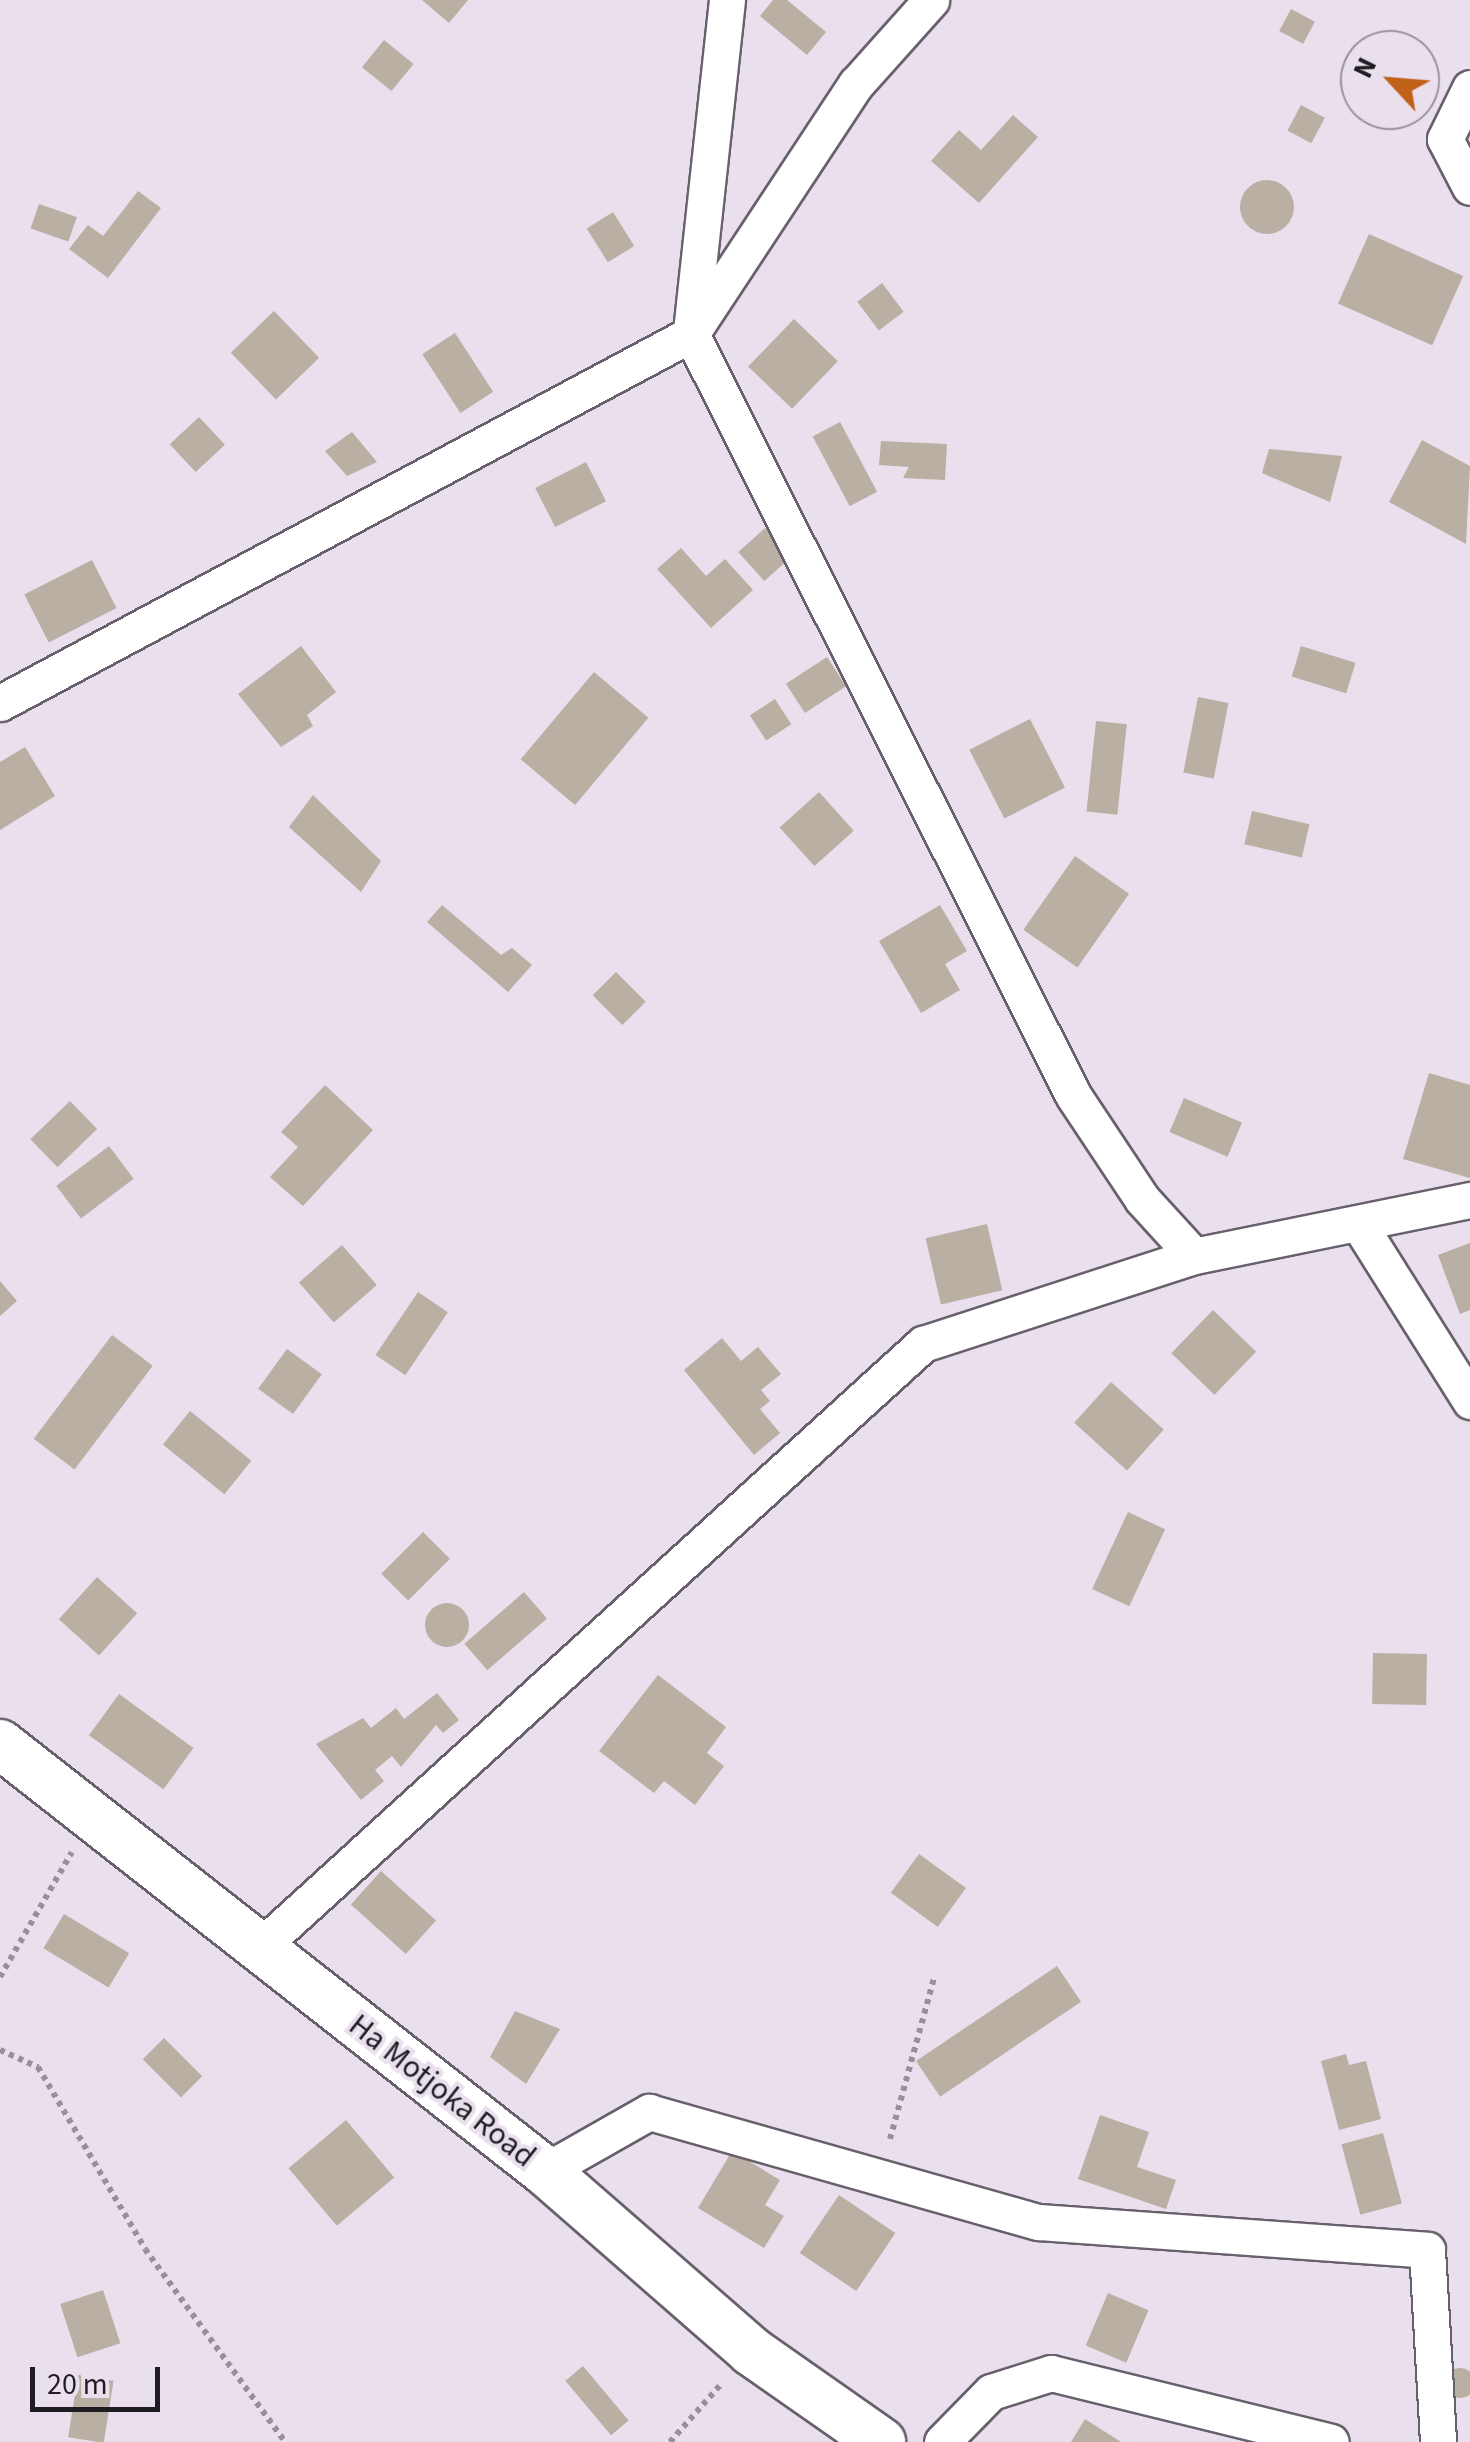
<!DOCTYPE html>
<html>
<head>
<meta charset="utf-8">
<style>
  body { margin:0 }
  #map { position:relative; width:1470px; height:2442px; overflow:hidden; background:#e9dfed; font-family:"Source Sans 3",sans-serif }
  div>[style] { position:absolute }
  .building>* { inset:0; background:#baafa3; transform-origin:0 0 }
  .round { border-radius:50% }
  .path>* { height:6px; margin-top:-3px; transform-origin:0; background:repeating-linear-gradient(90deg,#97909a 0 5px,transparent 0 10px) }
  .roads { filter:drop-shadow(2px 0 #68606c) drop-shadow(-2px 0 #68606c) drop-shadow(0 2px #68606c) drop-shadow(0 -2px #68606c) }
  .street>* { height:35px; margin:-17.5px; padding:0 17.5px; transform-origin:17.5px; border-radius:17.5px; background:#fff }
  .secondary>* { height:48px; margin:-24px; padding:0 24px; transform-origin:24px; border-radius:24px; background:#fff }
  span { translate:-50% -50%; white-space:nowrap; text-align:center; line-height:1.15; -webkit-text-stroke:8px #e9dfed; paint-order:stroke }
  .street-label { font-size:32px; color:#201d22 }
  .north { position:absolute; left:1340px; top:30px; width:100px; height:100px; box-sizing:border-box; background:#e9dfed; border:2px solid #99919c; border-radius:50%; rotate:296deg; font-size:28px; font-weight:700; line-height:40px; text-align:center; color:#201d22 }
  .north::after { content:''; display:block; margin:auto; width:35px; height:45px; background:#c1621b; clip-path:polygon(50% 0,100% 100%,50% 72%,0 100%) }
  .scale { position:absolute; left:30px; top:2367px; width:130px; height:45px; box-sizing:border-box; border:5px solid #201d22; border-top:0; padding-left:12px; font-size:30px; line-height:35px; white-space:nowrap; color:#201d22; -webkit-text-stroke:8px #e9dfed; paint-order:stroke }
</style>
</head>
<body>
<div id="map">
  <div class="building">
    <div style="clip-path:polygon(422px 0,468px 0,449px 23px)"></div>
    <div style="clip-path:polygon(773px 0,787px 0,826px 32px,807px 55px,760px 16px)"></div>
    <div style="left:1291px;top:9px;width:27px;height:25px;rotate:28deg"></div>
    <div style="left:384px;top:40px;width:38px;height:35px;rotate:39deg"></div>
    <div style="left:1301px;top:105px;width:27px;height:29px;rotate:28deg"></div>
    <div style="clip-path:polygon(1013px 115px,1038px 137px,979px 203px,931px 161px,959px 130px,981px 150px)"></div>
    <div class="round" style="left:1240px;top:180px;width:54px;height:54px"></div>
    <div style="clip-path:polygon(138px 191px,161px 208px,108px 278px,69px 249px,88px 225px,103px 236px)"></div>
    <div style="left:39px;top:204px;width:40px;height:26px;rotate:19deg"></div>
    <div style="left:613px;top:212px;width:40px;height:31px;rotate:58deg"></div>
    <div style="left:1369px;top:234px;width:103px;height:76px;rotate:24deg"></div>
    <div style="left:882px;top:283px;width:36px;height:31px;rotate:53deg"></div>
    <div style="left:274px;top:311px;width:65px;height:60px;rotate:46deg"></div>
    <div style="left:794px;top:319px;width:61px;height:66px;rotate:44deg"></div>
    <div style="left:455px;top:333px;width:70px;height:39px;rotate:57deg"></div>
    <div style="left:199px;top:417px;width:38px;height:40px;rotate:47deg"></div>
    <div style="left:840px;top:422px;width:79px;height:31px;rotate:62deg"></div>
    <div style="clip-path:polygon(352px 432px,377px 462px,347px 476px,325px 451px)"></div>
    <div style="clip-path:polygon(1422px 440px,1470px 466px,1466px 544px,1389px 502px)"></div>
    <div style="clip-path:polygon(881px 441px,947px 444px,945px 480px,903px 478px,909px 467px,879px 465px)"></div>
    <div style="clip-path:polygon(1269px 449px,1342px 456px,1330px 502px,1262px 473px)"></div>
    <div style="left:586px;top:462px;width:44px;height:57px;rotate:63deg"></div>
    <div style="left:765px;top:528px;width:39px;height:36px;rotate:48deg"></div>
    <div style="clip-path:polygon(681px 548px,706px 576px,725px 559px,753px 590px,711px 628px,657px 569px)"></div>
    <div style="left:92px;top:560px;width:54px;height:76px;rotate:63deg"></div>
    <div style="clip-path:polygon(301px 646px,336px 692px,307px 715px,313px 726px,281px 747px,238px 694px)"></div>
    <div style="left:1301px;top:646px;width:57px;height:32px;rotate:17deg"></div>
    <div style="left:827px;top:657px;width:35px;height:49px;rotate:57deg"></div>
    <div style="left:594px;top:672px;width:71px;height:114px;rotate:40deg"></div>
    <div style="left:1198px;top:697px;width:31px;height:77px;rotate:11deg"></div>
    <div style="left:775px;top:699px;width:30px;height:30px;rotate:57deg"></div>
    <div style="left:1030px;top:719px;width:77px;height:68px;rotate:63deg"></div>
    <div style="left:1096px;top:721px;width:31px;height:91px;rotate:6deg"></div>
    <div style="clip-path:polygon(25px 747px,55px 796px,0 830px,0 762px)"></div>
    <div style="left:819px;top:792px;width:52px;height:53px;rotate:48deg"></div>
    <div style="clip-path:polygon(313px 795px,381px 861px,361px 892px,289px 827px)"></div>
    <div style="left:1252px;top:811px;width:59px;height:34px;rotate:13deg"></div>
    <div style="left:1075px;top:856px;width:66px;height:90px;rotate:35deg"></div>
    <div style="clip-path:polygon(442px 905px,501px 955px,512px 948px,532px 965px,508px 992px,427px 922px)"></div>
    <div style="clip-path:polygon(940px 905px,967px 951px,945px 964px,960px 990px,921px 1013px,879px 941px)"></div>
    <div style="left:616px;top:972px;width:42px;height:33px;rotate:45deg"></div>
    <div style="clip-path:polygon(1429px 1073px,1470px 1085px,1470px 1178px,1403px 1159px)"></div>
    <div style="clip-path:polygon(325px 1085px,373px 1130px,303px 1206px,270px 1177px,298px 1147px,281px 1132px)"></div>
    <div style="left:1184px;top:1098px;width:63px;height:37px;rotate:23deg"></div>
    <div style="left:70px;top:1101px;width:39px;height:55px;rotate:46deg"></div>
    <div style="left:109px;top:1146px;width:41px;height:66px;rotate:53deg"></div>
    <div style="left:987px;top:1224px;width:68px;height:63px;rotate:77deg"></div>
    <div style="clip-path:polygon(1470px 1243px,1470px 1310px,1460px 1314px,1438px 1255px)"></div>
    <div style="left:342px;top:1245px;width:53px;height:57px;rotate:49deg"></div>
    <div style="clip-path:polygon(0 1281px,17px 1301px,0 1316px)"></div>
    <div style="left:418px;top:1292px;width:36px;height:76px;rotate:34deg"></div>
    <div style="left:1213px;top:1310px;width:60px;height:60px;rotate:44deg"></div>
    <div style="left:112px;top:1335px;width:51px;height:130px;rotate:37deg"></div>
    <div style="clip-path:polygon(722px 1338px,741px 1361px,758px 1347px,781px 1374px,761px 1390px,770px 1401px,760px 1409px,780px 1433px,754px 1455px,684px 1370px)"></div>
    <div style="left:287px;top:1349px;width:43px;height:49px;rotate:36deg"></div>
    <div style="left:1111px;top:1382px;width:71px;height:55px;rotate:42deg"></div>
    <div style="left:190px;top:1411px;width:79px;height:43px;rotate:39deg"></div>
    <div style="left:1128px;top:1512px;width:41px;height:85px;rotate:25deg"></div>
    <div style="left:423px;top:1532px;width:38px;height:59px;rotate:45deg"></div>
    <div style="left:97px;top:1577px;width:54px;height:57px;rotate:42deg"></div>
    <div style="left:524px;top:1592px;width:35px;height:79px;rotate:49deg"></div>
    <div class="round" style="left:425px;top:1603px;width:44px;height:44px"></div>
    <div style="left:1373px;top:1653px;width:54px;height:51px;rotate:1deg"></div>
    <div style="clip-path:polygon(658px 1675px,726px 1727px,707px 1753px,724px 1766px,695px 1805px,664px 1781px,654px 1793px,599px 1751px)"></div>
    <div style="clip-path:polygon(437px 1693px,459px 1720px,443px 1733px,436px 1725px,401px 1767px,392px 1756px,375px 1770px,384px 1781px,361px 1800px,316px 1744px,363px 1718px,371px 1728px,396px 1708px,404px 1719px)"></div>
    <div style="left:119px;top:1694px;width:92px;height:51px;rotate:36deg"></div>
    <div style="left:919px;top:1854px;width:58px;height:48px;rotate:36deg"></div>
    <div style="left:381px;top:1871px;width:74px;height:45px;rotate:42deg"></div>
    <div style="left:64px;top:1914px;width:76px;height:40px;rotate:31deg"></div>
    <div style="left:1057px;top:1966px;width:43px;height:170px;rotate:56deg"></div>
    <div style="clip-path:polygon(515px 2011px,560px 2029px,526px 2084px,490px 2057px)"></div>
    <div style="left:164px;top:2038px;width:54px;height:30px;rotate:45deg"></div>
    <div style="clip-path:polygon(1346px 2054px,1349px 2065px,1366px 2061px,1381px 2119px,1339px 2130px,1321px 2061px)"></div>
    <div style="clip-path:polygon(1100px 2115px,1149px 2132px,1137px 2167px,1176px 2180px,1166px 2209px,1078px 2179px)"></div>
    <div style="left:346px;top:2120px;width:75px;height:75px;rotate:50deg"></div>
    <div style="left:1383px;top:2133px;width:73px;height:43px;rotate:75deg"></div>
    <div style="clip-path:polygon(732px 2151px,780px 2180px,765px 2205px,784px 2216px,764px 2248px,698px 2208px)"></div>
    <div style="left:839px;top:2195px;width:68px;height:70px;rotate:34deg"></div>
    <div style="left:103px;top:2290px;width:56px;height:45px;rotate:72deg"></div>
    <div style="left:1108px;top:2293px;width:44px;height:57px;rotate:23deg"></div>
    <div style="left:583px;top:2366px;width:71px;height:23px;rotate:50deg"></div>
    <div class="round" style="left:1445px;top:2368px;width:30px;height:30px"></div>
    <div style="left:78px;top:2375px;width:36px;height:63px;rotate:9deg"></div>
    <div style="clip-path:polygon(1085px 2419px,1121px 2442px,1071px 2442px)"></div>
  </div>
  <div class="path">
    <div style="left:0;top:1977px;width:144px;rotate:-60.1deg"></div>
    <div style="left:0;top:2050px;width:42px;rotate:24.1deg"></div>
    <div style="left:38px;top:2067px;width:211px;rotate:59.5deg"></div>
    <div style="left:145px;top:2249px;width:238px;rotate:54deg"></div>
    <div style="left:890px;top:2139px;width:170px;rotate:-74.7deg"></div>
    <div style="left:670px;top:2442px;width:79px;rotate:-48.6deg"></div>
  </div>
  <div class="roads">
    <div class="street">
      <div style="left:727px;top:0;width:336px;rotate:96.2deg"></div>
      <div style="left:691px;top:334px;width:851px;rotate:63.34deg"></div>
      <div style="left:1073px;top:1095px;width:125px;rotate:56.4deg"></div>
      <div style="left:1142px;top:1199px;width:77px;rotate:47.6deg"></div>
      <div style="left:1470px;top:88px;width:57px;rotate:116.1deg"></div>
      <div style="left:1445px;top:139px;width:54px;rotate:62.5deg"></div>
      <div style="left:0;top:703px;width:783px;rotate:-28.1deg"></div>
      <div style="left:691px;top:334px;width:300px;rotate:-56.6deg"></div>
      <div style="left:856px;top:84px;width:113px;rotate:-48.2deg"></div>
      <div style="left:1360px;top:1226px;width:207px;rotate:57.8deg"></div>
      <div style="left:259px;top:1948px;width:898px;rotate:-42.29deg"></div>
      <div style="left:923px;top:1344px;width:285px;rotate:-18deg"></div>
      <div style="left:1194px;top:1256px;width:282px;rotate:-11.5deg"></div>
      <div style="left:545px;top:2171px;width:120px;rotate:-29.6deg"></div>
      <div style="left:649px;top:2112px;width:405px;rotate:15.8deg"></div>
      <div style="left:1039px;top:2222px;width:389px;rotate:4.1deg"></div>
      <div style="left:1427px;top:2250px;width:192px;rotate:86.7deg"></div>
      <div style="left:942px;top:2442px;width:70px;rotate:-45.6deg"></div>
      <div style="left:991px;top:2392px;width:63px;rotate:-17.6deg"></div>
      <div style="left:1051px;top:2373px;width:288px;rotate:13.8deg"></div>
    </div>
    <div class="secondary">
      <div style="left:0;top:1744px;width:692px;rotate:38.08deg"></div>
      <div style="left:545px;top:2171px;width:274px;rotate:41.1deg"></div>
      <div style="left:751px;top:2351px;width:159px;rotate:35deg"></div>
    </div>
  </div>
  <div class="street-label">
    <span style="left:442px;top:2091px;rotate:38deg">Ha Motjoka Road</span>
  </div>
  <div class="north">N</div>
  <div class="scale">20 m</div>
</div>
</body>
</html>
